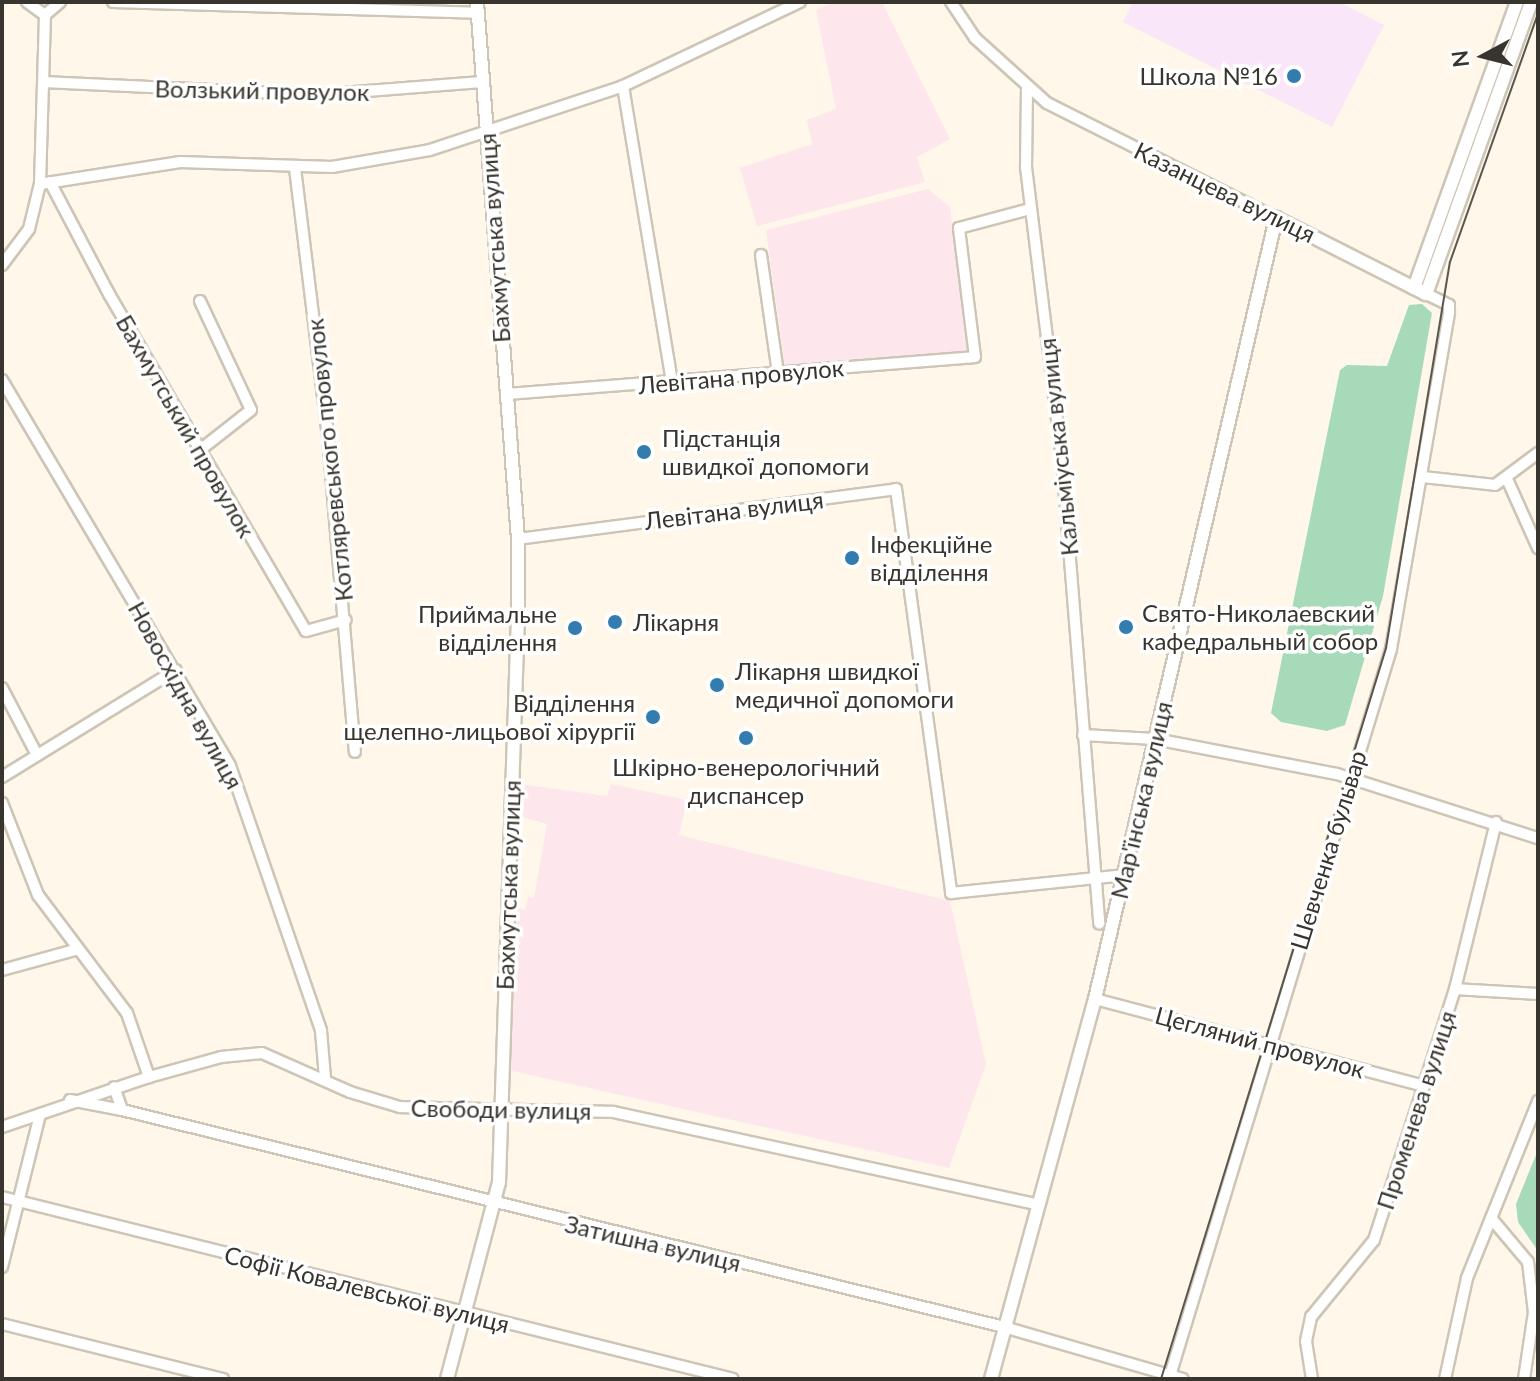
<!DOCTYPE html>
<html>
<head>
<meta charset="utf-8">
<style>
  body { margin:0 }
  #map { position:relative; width:1540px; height:1381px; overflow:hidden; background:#fef7ea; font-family:Lato,sans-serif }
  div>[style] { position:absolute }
  .industrial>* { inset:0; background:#fde7ec }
  .education>* { inset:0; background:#f9e7f9 }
  .green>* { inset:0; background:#a6dab8 }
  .roads { filter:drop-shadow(2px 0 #cdc5b6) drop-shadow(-2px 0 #cdc5b6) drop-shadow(0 2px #cdc5b6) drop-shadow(0 -2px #cdc5b6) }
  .minor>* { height:10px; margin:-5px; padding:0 5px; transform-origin:5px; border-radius:5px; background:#fff }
  .tertiary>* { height:12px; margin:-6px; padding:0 6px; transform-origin:6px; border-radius:6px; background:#fff }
  .tram>* { height:2px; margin:-1px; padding:0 1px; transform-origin:1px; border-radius:1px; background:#5b574f }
  .dots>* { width:22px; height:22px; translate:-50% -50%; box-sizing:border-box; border:4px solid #fff; border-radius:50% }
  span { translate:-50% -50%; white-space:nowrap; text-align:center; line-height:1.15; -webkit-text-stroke:7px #fff; paint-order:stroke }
  .poi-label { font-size:24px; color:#38352e }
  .right { translate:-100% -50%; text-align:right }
  .left { translate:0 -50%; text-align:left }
  .street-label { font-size:24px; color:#38352e }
  .frame { position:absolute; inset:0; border:4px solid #38352e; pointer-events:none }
  .north { position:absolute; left:1444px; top:16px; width:80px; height:80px; -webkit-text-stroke:6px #fff; paint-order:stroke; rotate:263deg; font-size:22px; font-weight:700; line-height:32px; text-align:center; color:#38352e }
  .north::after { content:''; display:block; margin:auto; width:28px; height:36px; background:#38352e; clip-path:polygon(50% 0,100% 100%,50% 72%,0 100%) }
</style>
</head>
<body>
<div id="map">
  <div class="industrial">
    <div style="clip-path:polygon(834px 2px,882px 2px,950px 139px,917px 157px,925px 182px,757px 226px,740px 168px,812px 144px,807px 120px,836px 109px,816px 10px)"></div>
    <div style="clip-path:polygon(928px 189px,950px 207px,967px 351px,785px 368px,766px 230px)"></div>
    <div style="clip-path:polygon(520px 784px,607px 796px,611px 784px,687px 800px,679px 835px,950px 901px,986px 1064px,949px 1168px,508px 1070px,515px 907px,525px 910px,528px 897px,534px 898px,547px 824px,519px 816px)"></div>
  </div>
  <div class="education">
    <div style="clip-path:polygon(1133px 2px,1339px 2px,1384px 25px,1332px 127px,1123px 22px)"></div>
  </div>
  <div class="green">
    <div style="clip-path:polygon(1422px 304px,1432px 313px,1383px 596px,1345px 725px,1327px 731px,1281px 722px,1271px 713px,1340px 370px,1347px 365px,1387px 366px,1409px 305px)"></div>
    <div style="clip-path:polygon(1538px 1150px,1538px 1251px,1518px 1222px,1516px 1204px)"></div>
  </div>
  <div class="roads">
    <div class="minor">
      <div style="left:27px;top:2px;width:22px;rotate:36deg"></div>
      <div style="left:113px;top:2px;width:364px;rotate:1.7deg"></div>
      <div style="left:951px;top:2px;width:43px;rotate:56.3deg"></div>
      <div style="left:975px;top:38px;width:97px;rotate:42.1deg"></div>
      <div style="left:1047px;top:103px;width:256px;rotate:26.7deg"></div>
      <div style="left:45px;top:15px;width:20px;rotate:-41deg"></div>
      <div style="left:43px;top:82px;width:273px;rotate:2.7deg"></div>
      <div style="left:316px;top:95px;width:166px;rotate:-4.5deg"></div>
      <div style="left:623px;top:86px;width:300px;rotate:80.6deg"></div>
      <div style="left:1027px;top:87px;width:80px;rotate:90.7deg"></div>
      <div style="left:1026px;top:167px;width:295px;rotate:83deg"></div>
      <div style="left:1062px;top:460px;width:465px;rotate:85.4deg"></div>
      <div style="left:295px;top:168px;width:261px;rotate:83deg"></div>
      <div style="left:327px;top:427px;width:326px;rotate:85.1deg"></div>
      <div style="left:50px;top:182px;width:127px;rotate:62.2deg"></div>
      <div style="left:109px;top:294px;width:390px;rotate:59.7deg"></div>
      <div style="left:306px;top:631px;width:41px;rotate:-15.4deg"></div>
      <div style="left:40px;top:184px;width:142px;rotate:-8.9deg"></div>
      <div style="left:180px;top:162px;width:152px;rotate:1.9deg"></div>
      <div style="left:332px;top:167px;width:99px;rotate:-9.8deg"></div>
      <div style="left:430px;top:150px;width:203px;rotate:-18.3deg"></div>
      <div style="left:623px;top:86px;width:196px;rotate:-25.4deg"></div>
      <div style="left:761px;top:255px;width:119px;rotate:81.8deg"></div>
      <div style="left:2px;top:265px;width:45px;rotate:-53.1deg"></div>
      <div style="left:29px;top:229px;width:46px;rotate:-76.3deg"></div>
      <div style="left:40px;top:184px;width:169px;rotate:-88.3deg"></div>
      <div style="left:200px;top:301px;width:120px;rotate:64.9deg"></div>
      <div style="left:251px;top:410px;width:65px;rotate:141.9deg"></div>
      <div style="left:2px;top:380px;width:448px;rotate:59.4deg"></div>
      <div style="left:230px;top:766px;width:280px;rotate:71deg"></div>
      <div style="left:321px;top:1031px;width:47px;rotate:85.1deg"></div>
      <div style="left:506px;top:394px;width:470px;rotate:-4.5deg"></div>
      <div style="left:975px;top:357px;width:130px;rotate:-97.1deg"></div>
      <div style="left:959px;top:228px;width:73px;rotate:-15deg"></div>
      <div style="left:1423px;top:477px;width:72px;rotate:6.3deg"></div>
      <div style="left:1495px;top:485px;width:54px;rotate:-36.7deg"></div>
      <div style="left:1507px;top:479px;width:76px;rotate:65.8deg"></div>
      <div style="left:518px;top:539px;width:381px;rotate:-7.5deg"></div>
      <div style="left:896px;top:489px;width:408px;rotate:82.2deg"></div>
      <div style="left:951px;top:893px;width:175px;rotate:-5.9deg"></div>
      <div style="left:2px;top:688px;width:76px;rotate:62.4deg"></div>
      <div style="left:1083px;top:735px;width:72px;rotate:3.2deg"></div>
      <div style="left:1155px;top:739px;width:185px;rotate:10.9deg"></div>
      <div style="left:1337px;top:774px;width:211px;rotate:17.7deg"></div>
      <div style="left:2px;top:777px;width:204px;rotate:-31.6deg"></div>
      <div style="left:2px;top:803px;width:99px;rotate:68.6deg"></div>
      <div style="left:38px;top:895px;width:148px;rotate:53deg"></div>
      <div style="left:127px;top:1013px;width:68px;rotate:71deg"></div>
      <div style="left:2px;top:970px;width:76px;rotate:-15.3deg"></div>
      <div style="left:1455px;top:989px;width:83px;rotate:3.4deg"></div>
      <div style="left:1095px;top:999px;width:340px;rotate:14.8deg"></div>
      <div style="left:70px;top:1100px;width:53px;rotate:10.9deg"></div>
      <div style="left:122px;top:1110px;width:24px;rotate:-109deg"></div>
      <div style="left:122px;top:1110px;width:908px;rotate:13.82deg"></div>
      <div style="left:1004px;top:1327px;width:186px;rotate:16.2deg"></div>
      <div style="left:2px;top:1127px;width:155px;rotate:-18.8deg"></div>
      <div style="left:149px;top:1077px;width:75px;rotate:-15.5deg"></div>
      <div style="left:221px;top:1057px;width:41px;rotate:-5.6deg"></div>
      <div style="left:262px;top:1053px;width:96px;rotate:23.9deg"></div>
      <div style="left:350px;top:1092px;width:52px;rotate:16.7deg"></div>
      <div style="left:400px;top:1107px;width:213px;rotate:1.3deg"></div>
      <div style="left:613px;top:1112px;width:435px;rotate:12.3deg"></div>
      <div style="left:2px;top:1197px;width:753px;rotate:13.98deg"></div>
      <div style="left:1491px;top:1218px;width:57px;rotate:49.9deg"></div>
      <div style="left:1528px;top:1262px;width:50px;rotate:83.2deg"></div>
      <div style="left:1534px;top:1312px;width:68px;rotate:98.5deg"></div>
      <div style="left:2px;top:1267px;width:157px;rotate:-76deg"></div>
      <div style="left:2px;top:1324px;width:228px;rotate:14deg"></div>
      <div style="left:1169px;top:1379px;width:763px;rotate:-73.08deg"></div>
      <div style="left:1391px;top:649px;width:342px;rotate:-80.2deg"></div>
      <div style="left:1449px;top:312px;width:7px;rotate:-90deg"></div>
      <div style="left:1449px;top:305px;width:25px;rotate:-154deg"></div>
      <div style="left:1312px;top:1379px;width:38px;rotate:-99deg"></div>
      <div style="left:1306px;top:1341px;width:25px;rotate:-78deg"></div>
      <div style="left:1311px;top:1317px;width:99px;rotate:-50.7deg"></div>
      <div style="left:1374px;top:1240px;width:264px;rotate:-72.1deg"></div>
      <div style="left:1455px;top:989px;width:172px;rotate:-76.2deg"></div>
      <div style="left:1445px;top:1379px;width:103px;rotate:-77.7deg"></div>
      <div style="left:1467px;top:1278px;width:191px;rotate:-68.1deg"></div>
    </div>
    <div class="tertiary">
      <div style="left:1414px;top:288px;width:304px;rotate:-70.2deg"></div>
      <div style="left:447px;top:1379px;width:204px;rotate:-75.2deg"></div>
      <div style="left:499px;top:1182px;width:566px;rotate:-88.08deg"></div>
      <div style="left:518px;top:616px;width:77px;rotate:-90deg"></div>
      <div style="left:518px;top:539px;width:539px;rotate:-94.37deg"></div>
      <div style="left:991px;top:1379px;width:394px;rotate:-74.7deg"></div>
      <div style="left:1095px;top:999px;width:802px;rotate:-76.95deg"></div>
      <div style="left:1276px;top:218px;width:168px;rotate:26.9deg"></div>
      <div style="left:1426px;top:294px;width:310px;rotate:-70.2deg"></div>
    </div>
  </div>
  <div class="tram">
    <div style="left:1161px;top:1379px;width:765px;rotate:-72.89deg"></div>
    <div style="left:1386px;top:648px;width:391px;rotate:-80.6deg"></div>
    <div style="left:1450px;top:262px;width:263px;rotate:-70.5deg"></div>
  </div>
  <div class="dots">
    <div style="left:1294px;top:76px;background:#337cb0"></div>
    <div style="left:644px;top:452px;background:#337cb0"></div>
    <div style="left:852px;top:558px;background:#337cb0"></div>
    <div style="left:615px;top:622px;background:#337cb0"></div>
    <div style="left:1126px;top:627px;background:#337cb0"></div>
    <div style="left:575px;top:628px;background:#337cb0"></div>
    <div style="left:717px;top:685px;background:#337cb0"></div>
    <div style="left:653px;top:717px;background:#337cb0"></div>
    <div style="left:746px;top:738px;background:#337cb0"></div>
  </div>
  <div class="poi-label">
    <span class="right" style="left:1278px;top:76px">Школа №16</span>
    <span class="left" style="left:662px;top:452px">Підстанція<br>швидкої допомоги</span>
    <span class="left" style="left:870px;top:558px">Інфекційне<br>відділення</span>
    <span class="left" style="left:1142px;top:627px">Свято-Николаевский<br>кафедральный собор</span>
    <span class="right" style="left:557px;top:628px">Приймальне<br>відділення</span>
    <span class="left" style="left:633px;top:622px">Лікарня</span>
    <span class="left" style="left:735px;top:685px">Лікарня швидкої<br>медичної допомоги</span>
    <span class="right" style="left:635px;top:717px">Відділення<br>щелепно-лицьової хірургії</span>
    <span style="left:746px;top:781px">Шкірно-венерологічний<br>диспансер</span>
  </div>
  <div class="street-label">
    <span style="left:262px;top:90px;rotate:1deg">Волзький провулок</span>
    <span style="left:1225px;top:192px;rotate:26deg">Казанцева вулиця</span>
    <span style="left:494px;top:238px;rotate:-94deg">Бахмутська вулиця</span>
    <span style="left:741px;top:376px;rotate:-5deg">Левітана провулок</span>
    <span style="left:186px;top:426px;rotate:60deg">Бахмутський провулок</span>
    <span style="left:1058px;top:447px;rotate:-96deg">Кальміуська вулиця</span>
    <span style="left:329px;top:460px;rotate:-96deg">Котляревського провулок</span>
    <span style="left:734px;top:510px;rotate:-7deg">Левітана вулиця</span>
    <span style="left:186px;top:695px;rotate:61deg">Новосхідна вулиця</span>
    <span style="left:1141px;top:800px;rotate:-77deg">Мар'їнська вулиця</span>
    <span style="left:1328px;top:850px;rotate:-73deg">Шевченка бульвар</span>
    <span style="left:508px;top:885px;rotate:-88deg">Бахмутська вулиця</span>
    <span style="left:1260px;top:1042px;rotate:15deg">Цегляний провулок</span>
    <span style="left:501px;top:1109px;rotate:1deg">Свободи вулиця</span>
    <span style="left:1416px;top:1110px;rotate:-72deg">Променева вулиця</span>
    <span style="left:653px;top:1243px;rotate:13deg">Затишна вулиця</span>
    <span style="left:367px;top:1289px;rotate:14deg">Софії Ковалевської вулиця</span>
  </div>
  <div class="frame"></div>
  <div class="north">N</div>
</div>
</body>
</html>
